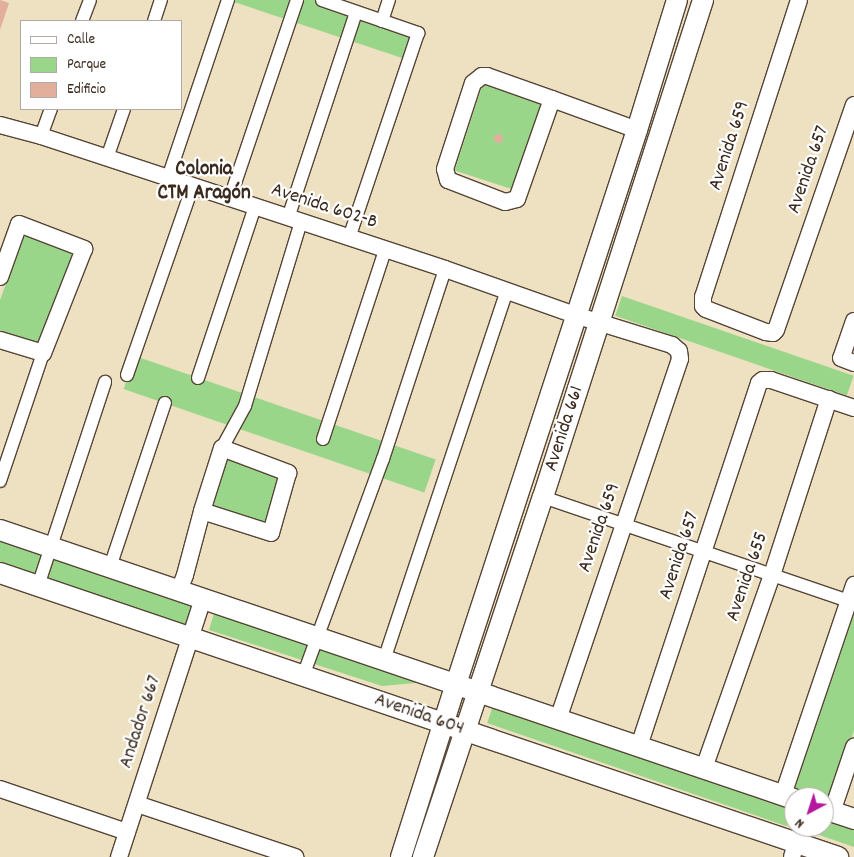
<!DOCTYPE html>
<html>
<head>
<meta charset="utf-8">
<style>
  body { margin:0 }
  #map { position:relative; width:854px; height:857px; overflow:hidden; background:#ede1c1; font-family:Dekko,sans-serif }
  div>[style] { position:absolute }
  .green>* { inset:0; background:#9ad68a; transform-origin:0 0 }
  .building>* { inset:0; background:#e2af9c }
  .round { border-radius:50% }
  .roads { filter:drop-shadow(1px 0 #564536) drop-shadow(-1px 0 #564536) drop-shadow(0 1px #564536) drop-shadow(0 -1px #564536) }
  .pedestrian>* { height:12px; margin:-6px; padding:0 6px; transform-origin:6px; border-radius:6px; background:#fff }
  .minor>* { height:16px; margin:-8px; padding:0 8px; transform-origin:8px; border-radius:8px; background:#fff }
  .tertiary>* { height:20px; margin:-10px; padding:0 10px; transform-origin:10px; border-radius:10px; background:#fff }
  span { translate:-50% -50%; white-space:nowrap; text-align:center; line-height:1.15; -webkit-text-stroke:4.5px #fff; paint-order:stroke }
  .street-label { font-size:20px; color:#3b2a1e }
  .neighbourhood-label { font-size:21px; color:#3b2a1e; font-weight:700 }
  .legend { position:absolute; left:20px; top:20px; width:162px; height:90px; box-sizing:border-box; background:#fff; border:1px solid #b1aaa5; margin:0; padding:6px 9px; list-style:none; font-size:15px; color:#3b2a1e }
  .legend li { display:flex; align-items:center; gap:10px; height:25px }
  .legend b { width:25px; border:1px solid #b1aaa5 }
  .north { position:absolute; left:784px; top:787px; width:50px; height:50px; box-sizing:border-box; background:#fff; border:1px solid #b1aaa5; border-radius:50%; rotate:220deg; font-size:14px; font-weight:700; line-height:20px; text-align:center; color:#3b2a1e }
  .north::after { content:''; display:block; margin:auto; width:18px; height:22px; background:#b5179e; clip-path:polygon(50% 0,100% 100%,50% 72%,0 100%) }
</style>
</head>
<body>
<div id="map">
  <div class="green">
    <div style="clip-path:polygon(228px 0,317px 0,414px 32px,405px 59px)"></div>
    <div style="left:483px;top:83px;width:62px;height:92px;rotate:18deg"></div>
    <div style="clip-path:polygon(24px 234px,76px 254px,43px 347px,0 331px,0 300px)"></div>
    <div style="left:622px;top:296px;width:245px;height:21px;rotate:19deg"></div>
    <div style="left:135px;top:356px;width:318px;height:35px;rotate:19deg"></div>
    <div style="left:226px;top:453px;width:62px;height:58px;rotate:19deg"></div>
    <div style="left:0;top:537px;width:205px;height:24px;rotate:19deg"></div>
    <div style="clip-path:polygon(215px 610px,427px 682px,382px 686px,209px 630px)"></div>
    <div style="clip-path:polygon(854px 614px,854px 731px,829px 803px,824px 801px,824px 797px,812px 797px,794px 791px)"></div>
    <div style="left:493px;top:706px;width:317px;height:18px;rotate:19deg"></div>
    <div style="clip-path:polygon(824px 817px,854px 827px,854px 847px,796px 827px,824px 827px)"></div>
  </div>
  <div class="building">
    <div style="clip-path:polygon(0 0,9px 3px,0 30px)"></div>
    <div class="round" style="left:493.5px;top:133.5px;width:9px;height:9px"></div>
  </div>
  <div class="roads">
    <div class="pedestrian">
      <div style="left:322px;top:0;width:102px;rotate:19deg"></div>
      <div style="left:418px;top:33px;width:216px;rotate:108.6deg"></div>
      <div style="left:82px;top:21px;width:22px;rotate:-69deg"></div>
      <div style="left:154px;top:21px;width:22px;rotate:-72deg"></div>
      <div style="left:382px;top:21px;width:22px;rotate:-72deg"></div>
      <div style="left:41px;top:136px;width:29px;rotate:-70deg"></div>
      <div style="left:107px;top:158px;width:52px;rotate:-70.9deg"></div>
      <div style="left:168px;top:178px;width:188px;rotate:-71.4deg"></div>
      <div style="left:230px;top:198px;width:209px;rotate:-71.3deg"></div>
      <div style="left:288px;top:218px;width:217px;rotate:-71.7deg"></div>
      <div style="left:127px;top:375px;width:200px;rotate:-70.8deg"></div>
      <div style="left:198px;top:378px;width:180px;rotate:-71.6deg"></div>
      <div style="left:323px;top:439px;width:199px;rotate:-71.8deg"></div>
      <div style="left:222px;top:448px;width:48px;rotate:-61.3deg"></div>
      <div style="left:245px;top:406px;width:192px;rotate:-73.1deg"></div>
      <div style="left:0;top:481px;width:135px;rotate:-71.4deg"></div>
      <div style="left:543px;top:497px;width:323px;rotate:18.8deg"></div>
      <div style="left:110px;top:567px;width:173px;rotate:-71.5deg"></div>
      <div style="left:38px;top:586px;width:215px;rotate:-71.8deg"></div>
      <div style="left:384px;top:660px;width:390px;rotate:-71.6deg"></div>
      <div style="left:303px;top:676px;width:231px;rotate:-69.8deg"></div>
      <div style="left:383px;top:459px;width:200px;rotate:-71.9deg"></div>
    </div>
    <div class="minor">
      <div style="left:799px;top:0;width:312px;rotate:107.9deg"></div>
      <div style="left:703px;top:297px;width:9px;rotate:90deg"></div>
      <div style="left:703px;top:306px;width:4px;rotate:45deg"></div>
      <div style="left:706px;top:309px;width:64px;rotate:21deg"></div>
      <div style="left:766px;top:332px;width:7px;rotate:8deg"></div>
      <div style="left:773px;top:333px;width:4px;rotate:-45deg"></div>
      <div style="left:776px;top:330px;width:238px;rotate:-70.9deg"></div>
      <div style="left:552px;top:99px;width:106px;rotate:109.3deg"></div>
      <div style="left:517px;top:199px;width:12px;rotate:166deg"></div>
      <div style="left:505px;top:202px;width:61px;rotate:-158.9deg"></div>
      <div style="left:448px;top:180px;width:11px;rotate:-105deg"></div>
      <div style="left:445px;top:169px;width:90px;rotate:-72deg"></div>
      <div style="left:473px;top:83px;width:11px;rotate:-38deg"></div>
      <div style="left:482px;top:76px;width:5px"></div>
      <div style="left:487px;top:76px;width:69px;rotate:19.5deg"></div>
      <div style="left:552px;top:99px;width:90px;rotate:20deg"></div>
      <div style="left:0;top:125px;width:42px;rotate:15deg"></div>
      <div style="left:41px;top:136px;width:425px;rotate:18.2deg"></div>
      <div style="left:445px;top:269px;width:138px;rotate:19.5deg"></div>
      <div style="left:575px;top:315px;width:102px;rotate:17.2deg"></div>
      <div style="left:672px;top:345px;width:9px;rotate:41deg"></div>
      <div style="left:679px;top:351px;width:8px;rotate:83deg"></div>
      <div style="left:680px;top:359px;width:380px;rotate:108.7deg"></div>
      <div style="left:0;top:277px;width:56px;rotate:-70.3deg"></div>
      <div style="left:19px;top:224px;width:70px;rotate:21deg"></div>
      <div style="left:84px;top:249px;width:112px;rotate:111.5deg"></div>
      <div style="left:43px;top:353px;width:45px;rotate:-163.2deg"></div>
      <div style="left:854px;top:321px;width:39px;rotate:109deg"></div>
      <div style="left:841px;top:358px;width:14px;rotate:21deg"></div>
      <div style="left:179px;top:590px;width:16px;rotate:-68deg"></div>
      <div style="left:185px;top:575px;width:66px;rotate:-75.1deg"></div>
      <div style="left:202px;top:511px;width:66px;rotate:-72.4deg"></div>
      <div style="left:222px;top:448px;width:71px;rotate:20.7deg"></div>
      <div style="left:288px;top:473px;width:62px;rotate:105.8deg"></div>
      <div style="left:271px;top:533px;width:72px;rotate:-162.3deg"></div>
      <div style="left:639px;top:746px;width:382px;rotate:-71.7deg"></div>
      <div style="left:759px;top:383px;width:5px;rotate:-37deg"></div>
      <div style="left:763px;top:380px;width:8px"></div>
      <div style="left:771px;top:380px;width:88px;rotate:18.6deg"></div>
      <div style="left:704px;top:768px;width:205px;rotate:-70.6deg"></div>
      <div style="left:772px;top:575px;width:185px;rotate:-72.1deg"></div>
      <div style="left:0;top:789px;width:134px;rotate:18.7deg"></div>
      <div style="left:783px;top:795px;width:222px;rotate:-71.3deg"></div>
      <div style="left:137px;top:804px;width:167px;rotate:18.5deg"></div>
      <div style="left:832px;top:812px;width:69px;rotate:-71.3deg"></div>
      <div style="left:119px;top:857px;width:271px;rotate:-72deg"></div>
      <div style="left:792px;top:857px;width:15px;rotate:-74deg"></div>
    </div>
    <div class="tertiary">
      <div style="left:0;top:530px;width:838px;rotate:18.72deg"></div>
      <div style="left:0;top:573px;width:885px;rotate:18.72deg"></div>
      <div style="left:824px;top:809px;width:32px;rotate:18deg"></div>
      <div style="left:401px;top:857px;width:182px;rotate:-72.4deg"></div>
      <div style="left:456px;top:684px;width:583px;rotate:-71.91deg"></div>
      <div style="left:637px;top:130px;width:136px;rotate:-72.9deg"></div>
      <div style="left:423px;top:857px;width:379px;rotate:-71.6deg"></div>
      <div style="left:543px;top:497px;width:522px;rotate:-72.15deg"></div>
    </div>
  </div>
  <div class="street-label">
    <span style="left:730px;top:146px;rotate:-72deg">Avenida 659</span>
    <span style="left:809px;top:170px;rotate:-71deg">Avenida 657</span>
    <span style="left:324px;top:207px;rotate:18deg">Avenida 602-B</span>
    <span style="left:565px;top:429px;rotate:-72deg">Avenida 661</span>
    <span style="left:600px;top:528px;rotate:-71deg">Avenida 659</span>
    <span style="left:680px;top:556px;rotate:-72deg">Avenida 657</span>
    <span style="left:748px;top:577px;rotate:-71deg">Avenida 655</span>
    <span style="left:419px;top:715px;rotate:19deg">Avenida 604</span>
    <span style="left:141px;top:722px;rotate:-72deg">Andador 667</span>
  </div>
  <div class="neighbourhood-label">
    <span style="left:204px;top:182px">Colonia<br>CTM Aragón</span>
  </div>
  <ul class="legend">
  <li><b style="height:6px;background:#fff"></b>Calle</li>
  <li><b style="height:14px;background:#9ad68a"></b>Parque</li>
  <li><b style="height:14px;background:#e2af9c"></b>Edificio</li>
  </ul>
  <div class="north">N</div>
</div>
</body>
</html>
